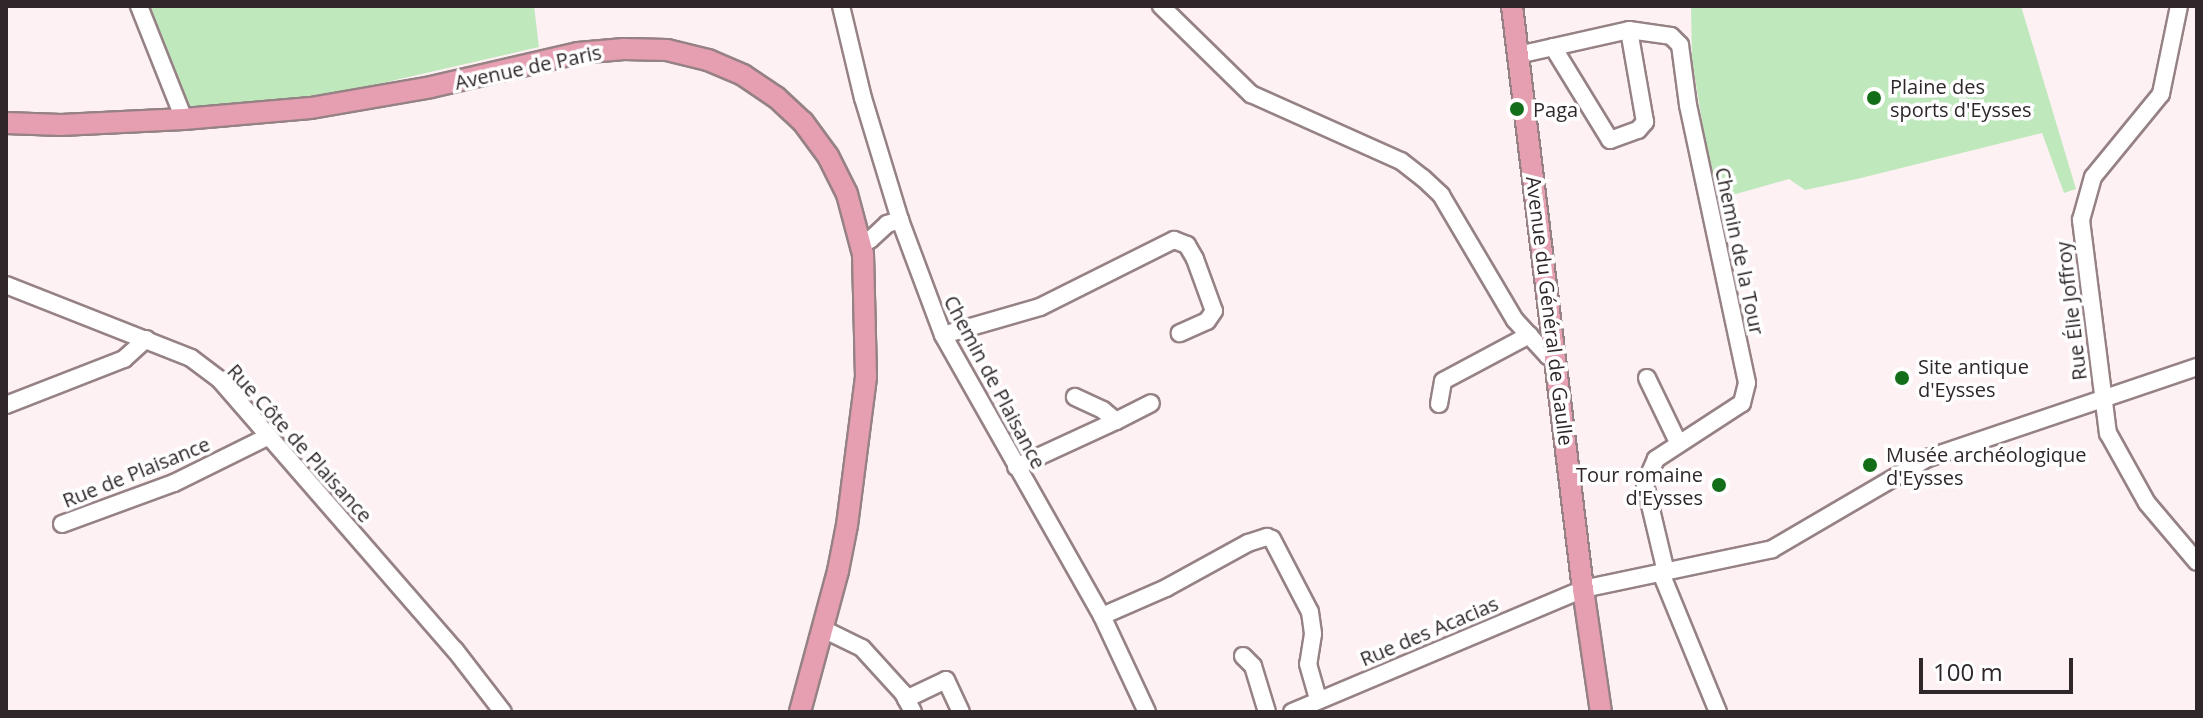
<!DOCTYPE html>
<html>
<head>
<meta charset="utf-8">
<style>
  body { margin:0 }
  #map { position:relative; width:2203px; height:718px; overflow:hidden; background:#fef1f3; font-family:"Open Sans",sans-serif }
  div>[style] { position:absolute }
  .green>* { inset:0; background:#c0e8bd }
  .roads { filter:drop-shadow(2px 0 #968285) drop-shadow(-2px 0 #968285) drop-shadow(0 2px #968285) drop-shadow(0 -2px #968285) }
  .minor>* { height:16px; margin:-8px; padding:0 8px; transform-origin:8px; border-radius:8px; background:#fff }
  .major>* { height:20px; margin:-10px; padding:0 10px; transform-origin:10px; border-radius:10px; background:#e69eb1 }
  .dots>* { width:22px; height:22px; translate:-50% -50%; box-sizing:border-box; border:4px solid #fff; border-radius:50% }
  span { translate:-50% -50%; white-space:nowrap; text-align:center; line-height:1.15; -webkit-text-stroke:7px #fff; paint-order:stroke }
  .street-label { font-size:20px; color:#2f2729 }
  .poi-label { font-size:20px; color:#2f2729 }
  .left { translate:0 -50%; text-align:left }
  .right { translate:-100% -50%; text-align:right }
  .frame { position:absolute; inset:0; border:8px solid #2f2729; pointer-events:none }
  .scale { position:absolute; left:1919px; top:658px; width:154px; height:36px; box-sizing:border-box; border:4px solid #2f2729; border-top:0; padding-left:10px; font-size:24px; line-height:28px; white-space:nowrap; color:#2f2729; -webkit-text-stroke:6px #fff; paint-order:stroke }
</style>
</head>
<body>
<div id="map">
  <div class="green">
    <div style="clip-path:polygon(148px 6px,534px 6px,539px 47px,352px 90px,191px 112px)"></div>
    <div style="clip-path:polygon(2021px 6px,2076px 189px,2064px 193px,2042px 133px,1857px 179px,1805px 190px,1789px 179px,1715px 200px,1692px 60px,1691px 7px)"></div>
  </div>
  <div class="roads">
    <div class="minor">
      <div style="left:139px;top:6px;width:122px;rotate:68.3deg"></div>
      <div style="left:841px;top:6px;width:95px;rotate:76.6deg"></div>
      <div style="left:863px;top:98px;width:127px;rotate:73.1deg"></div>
      <div style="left:900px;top:220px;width:123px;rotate:69.5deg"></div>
      <div style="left:943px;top:335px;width:323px;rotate:60.5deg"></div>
      <div style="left:1102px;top:616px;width:106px;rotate:64.9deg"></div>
      <div style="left:1161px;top:6px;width:126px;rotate:44.4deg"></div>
      <div style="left:1251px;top:94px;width:164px;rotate:24.1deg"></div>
      <div style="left:1401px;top:161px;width:28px;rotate:38deg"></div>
      <div style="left:1423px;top:178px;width:25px;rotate:43deg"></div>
      <div style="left:1441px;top:195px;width:145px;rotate:59.4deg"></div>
      <div style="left:1515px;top:320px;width:49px;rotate:47.5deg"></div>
      <div style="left:1548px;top:356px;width:10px;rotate:29deg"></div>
      <div style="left:2179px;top:6px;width:90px;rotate:101.6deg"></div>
      <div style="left:2161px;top:94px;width:107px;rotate:129.3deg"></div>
      <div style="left:2093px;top:177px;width:45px;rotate:105.6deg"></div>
      <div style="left:2081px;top:220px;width:215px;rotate:82.8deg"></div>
      <div style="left:2108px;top:433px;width:80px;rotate:60.9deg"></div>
      <div style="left:2147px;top:503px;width:77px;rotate:49.7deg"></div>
      <div style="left:1553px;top:47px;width:109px;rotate:58.5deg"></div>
      <div style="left:1610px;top:140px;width:30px;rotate:-20deg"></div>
      <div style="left:1638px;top:130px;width:11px;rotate:-49deg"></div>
      <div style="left:1645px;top:122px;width:93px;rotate:-99.9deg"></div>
      <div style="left:1518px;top:55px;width:114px;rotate:-12.7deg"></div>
      <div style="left:1629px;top:30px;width:42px;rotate:8.1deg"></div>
      <div style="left:1671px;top:36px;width:13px;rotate:45deg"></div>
      <div style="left:1680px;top:45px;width:61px;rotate:82.4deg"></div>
      <div style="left:1688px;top:105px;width:284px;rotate:78deg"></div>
      <div style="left:1747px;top:383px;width:21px;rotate:104deg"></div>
      <div style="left:1742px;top:403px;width:103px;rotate:146.9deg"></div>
      <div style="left:1656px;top:459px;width:27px;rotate:114deg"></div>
      <div style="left:1645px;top:484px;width:90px;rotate:76.6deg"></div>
      <div style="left:860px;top:238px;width:10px;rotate:11deg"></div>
      <div style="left:870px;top:240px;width:23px;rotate:-43deg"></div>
      <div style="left:887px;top:224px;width:14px;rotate:-17deg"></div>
      <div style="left:6px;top:285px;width:199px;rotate:21.5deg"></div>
      <div style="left:191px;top:358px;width:36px;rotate:37deg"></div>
      <div style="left:220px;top:380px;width:358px;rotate:49deg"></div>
      <div style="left:455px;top:650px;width:78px;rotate:52.3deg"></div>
      <div style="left:943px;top:335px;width:101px;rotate:-16.1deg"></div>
      <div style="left:1040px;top:307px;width:150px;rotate:-26.6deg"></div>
      <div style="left:1174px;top:240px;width:14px;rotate:21deg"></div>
      <div style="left:1187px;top:245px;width:16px;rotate:60deg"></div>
      <div style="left:1195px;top:259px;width:55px;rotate:69.9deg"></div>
      <div style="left:1214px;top:311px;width:12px;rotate:125deg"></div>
      <div style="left:1207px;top:321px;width:30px;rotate:156deg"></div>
      <div style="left:1647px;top:378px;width:71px;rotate:64.2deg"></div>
      <div style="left:1439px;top:404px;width:23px;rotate:-80deg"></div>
      <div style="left:1443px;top:381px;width:98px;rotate:-28.1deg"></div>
      <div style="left:6px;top:405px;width:127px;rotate:-21.3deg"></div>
      <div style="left:124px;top:359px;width:30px;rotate:-42deg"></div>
      <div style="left:1116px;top:421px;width:39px;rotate:-27deg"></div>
      <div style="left:1016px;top:467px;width:110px;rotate:-24.7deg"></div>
      <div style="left:1116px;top:421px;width:17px;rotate:-140deg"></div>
      <div style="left:1103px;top:410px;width:31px;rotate:-155deg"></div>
      <div style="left:62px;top:524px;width:119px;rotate:-20.1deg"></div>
      <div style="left:174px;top:483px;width:106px;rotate:-26.3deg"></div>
      <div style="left:1661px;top:573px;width:150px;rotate:67.7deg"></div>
      <div style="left:1102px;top:616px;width:70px;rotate:-23.6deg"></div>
      <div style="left:1166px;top:588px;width:94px;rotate:-28.8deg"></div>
      <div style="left:1248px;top:543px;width:20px;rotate:-18deg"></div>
      <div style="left:1267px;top:537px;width:5px;rotate:22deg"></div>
      <div style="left:1272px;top:539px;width:82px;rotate:62.5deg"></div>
      <div style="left:1310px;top:612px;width:22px;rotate:82deg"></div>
      <div style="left:1313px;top:634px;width:30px;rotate:99deg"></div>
      <div style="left:1308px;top:664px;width:37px;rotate:74deg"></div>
      <div style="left:823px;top:629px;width:43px;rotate:26deg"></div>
      <div style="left:862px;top:648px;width:61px;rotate:47.7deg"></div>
      <div style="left:903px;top:693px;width:21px;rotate:62deg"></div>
      <div style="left:1243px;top:656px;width:14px;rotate:45deg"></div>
      <div style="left:1253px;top:666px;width:48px;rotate:73.1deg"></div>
      <div style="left:906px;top:699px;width:44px;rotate:-25.4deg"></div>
      <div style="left:946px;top:680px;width:35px;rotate:65deg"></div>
      <div style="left:1292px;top:712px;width:316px;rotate:-22.9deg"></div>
      <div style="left:1583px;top:589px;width:193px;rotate:-11.9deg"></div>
      <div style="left:1772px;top:549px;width:181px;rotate:-30.3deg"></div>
      <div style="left:1928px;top:458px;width:284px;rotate:-18.7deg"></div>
    </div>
    <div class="major">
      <div style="left:1512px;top:6px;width:587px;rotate:83.06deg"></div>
      <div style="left:1583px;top:589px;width:124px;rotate:81.7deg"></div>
      <div style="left:6px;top:123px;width:55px;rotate:2.1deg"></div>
      <div style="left:61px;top:125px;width:123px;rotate:-2.8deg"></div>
      <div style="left:184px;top:119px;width:127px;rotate:-5deg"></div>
      <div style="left:311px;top:108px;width:122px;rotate:-9.9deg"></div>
      <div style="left:431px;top:87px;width:151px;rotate:-13deg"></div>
      <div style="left:578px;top:53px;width:46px;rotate:-5deg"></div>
      <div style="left:624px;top:49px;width:43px;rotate:1.3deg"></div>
      <div style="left:667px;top:50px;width:42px;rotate:13.7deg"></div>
      <div style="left:708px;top:60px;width:38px;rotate:23deg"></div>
      <div style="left:743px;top:75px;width:40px;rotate:34deg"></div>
      <div style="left:776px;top:97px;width:37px;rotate:43deg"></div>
      <div style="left:803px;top:122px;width:42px;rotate:53.7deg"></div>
      <div style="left:828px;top:156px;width:42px;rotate:63.4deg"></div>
      <div style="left:847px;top:194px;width:62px;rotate:75.1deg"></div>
      <div style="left:863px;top:254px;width:123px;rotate:88.6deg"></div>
      <div style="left:866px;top:377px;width:149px;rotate:97.3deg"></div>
      <div style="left:847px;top:525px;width:47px;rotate:101.1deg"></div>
      <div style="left:838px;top:571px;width:146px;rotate:105.1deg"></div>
    </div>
  </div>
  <div class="dots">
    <div style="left:1874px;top:98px;background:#136e19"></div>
    <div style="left:1517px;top:109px;background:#136e19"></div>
    <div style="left:1902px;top:378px;background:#136e19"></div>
    <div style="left:1870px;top:465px;background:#136e19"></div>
    <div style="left:1719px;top:485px;background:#136e19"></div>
  </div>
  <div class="street-label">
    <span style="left:528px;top:67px;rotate:-12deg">Avenue de Paris</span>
    <span style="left:1740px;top:251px;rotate:78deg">Chemin de la Tour</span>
    <span style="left:1550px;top:311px;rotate:83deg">Avenue du Général de Gaulle</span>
    <span style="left:2071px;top:311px;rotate:-97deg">Rue Élie Joffroy</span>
    <span style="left:995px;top:382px;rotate:62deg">Chemin de Plaisance</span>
    <span style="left:300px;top:443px;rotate:48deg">Rue Côte de Plaisance</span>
    <span style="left:136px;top:472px;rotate:-22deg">Rue de Plaisance</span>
    <span style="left:1429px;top:631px;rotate:-23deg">Rue des Acacias</span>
  </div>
  <div class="poi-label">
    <span class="left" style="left:1890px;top:98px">Plaine des<br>sports d'Eysses</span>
    <span class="left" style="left:1533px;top:109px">Paga</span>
    <span class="left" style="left:1918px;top:378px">Site antique<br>d'Eysses</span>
    <span class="left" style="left:1886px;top:466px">Musée archéologique<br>d'Eysses</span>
    <span class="right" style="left:1703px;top:486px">Tour romaine<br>d'Eysses</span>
  </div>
  <div class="frame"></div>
  <div class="scale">100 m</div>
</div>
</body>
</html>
